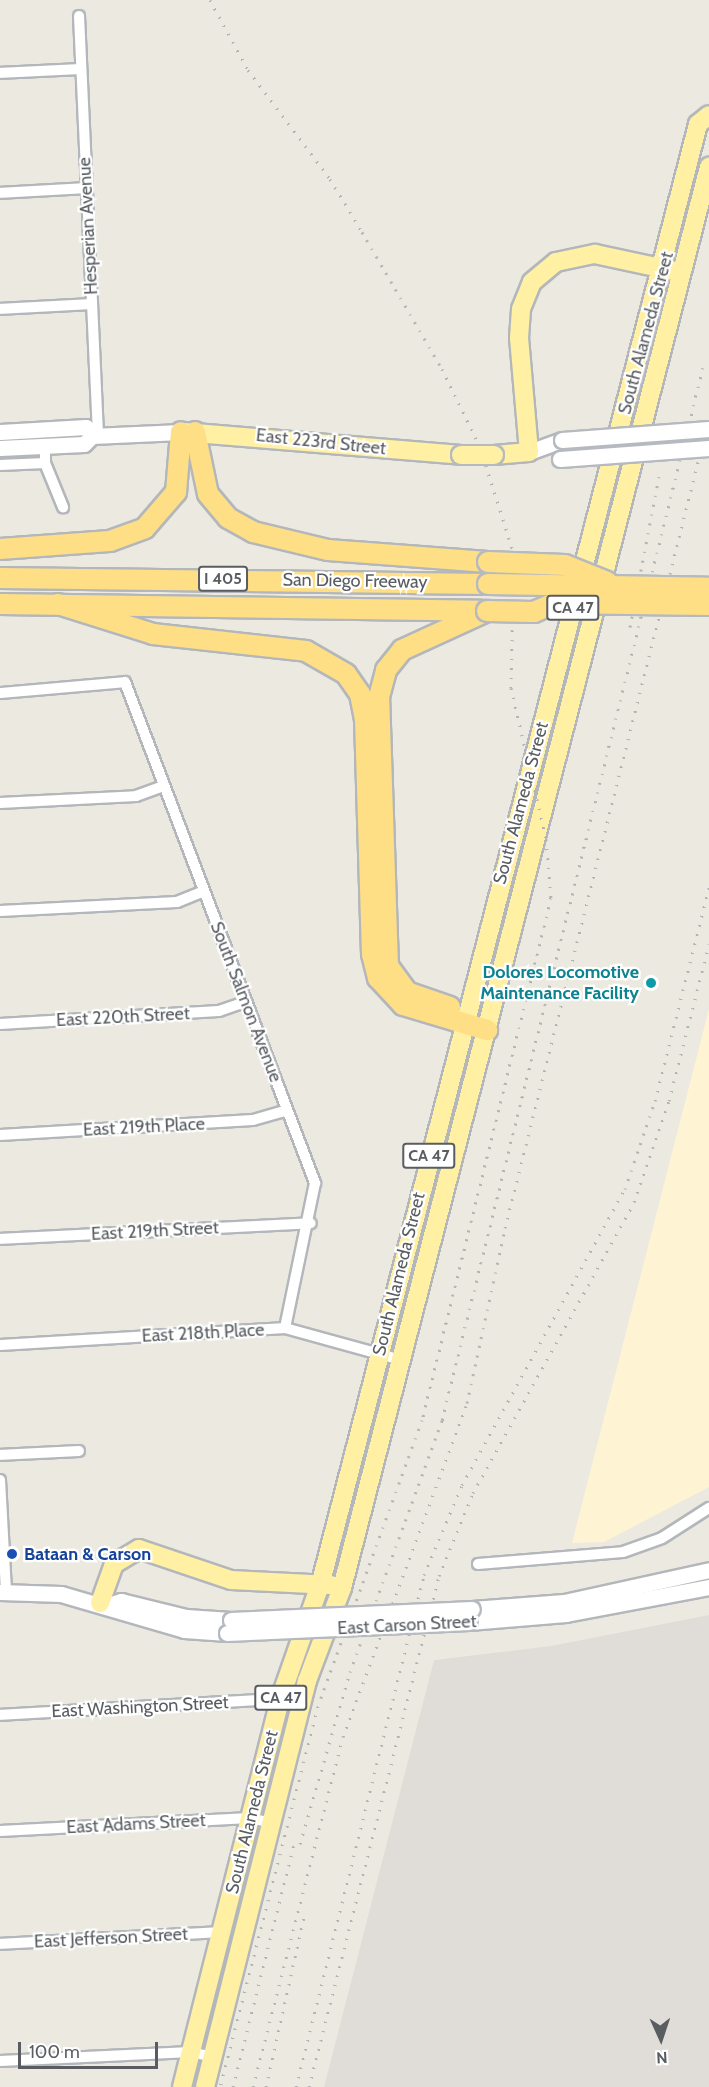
<!DOCTYPE html>
<html>
<head>
<meta charset="utf-8">
<style>
  body { margin:0 }
  #map { position:relative; width:709px; height:2087px; overflow:hidden; background:#eceae0; font-family:Cabin,sans-serif }
  div>[style] { position:absolute }
  .commercial>* { inset:0; background:#fef4d4 }
  .industrial>* { inset:0; background:#e0ddd8 }
  .roads { filter:drop-shadow(2px 0 #b3b7bb) drop-shadow(-2px 0 #b3b7bb) drop-shadow(0 2px #b3b7bb) drop-shadow(0 -2px #b3b7bb) }
  .minor>* { height:10px; margin:-5px; padding:0 5px; transform-origin:5px; border-radius:5px; background:#fff }
  .secondary>* { height:15px; margin:-7.5px; padding:0 7.5px; transform-origin:7.5px; border-radius:7.5px; background:#fff }
  .primary>* { height:18px; margin:-9px; padding:0 9px; transform-origin:9px; border-radius:9px; background:#fff0a3 }
  .motorway>* { height:20px; margin:-10px; padding:0 10px; transform-origin:10px; border-radius:10px; background:#fedf86 }
  .rail>* { height:3px; margin-top:-1.5px; transform-origin:0; background:repeating-linear-gradient(90deg,#b2b3b3 0 1.5px,transparent 0 9.5px) }
  .bridges { filter:drop-shadow(2px 0 #b6bac0) drop-shadow(-2px 0 #b6bac0) drop-shadow(0 2px #b6bac0) drop-shadow(0 -2px #b6bac0) }
  .secondary-bridge>* { height:15px; margin:-7.5px; padding:0 7.5px; transform-origin:7.5px; border-radius:7.5px; background:#fff }
  .primary-bridge>* { height:18px; margin:-9px; padding:0 9px; transform-origin:9px; border-radius:9px; background:#fff0a3 }
  .motorway-bridge>* { height:20px; margin:-10px; padding:0 10px; transform-origin:10px; border-radius:10px; background:#fedf86 }
  .dots>* { width:16px; height:16px; translate:-50% -50%; box-sizing:border-box; border:3px solid #fff; border-radius:50% }
  span { translate:-50% -50%; white-space:nowrap; text-align:center; line-height:1.15; -webkit-text-stroke:4.5px #fff; paint-order:stroke }
  .shield-label span { padding:2px 4px; background:#fff; border:2px solid; border-radius:4px; -webkit-text-stroke-width:0 }
  .shield-label { font-size:16px; color:#595d62; font-weight:700 }
  .street-label { font-size:18px; color:#595d62 }
  .culture-label { font-size:18px; color:#0d838f; font-weight:700 }
  .right { translate:-100% -50%; text-align:right }
  .transit-label { font-size:18px; color:#164399; font-weight:700 }
  .left { translate:0 -50%; text-align:left }
  .north { position:absolute; left:631px; top:2009px; width:60px; height:60px; -webkit-text-stroke:4px #fff; paint-order:stroke; rotate:177deg; font-size:16px; font-weight:700; line-height:24px; text-align:center; color:#595d62 }
  .north::after { content:''; display:block; margin:auto; width:21px; height:27px; background:#595d62; clip-path:polygon(50% 0,100% 100%,50% 72%,0 100%) }
  .scale { position:absolute; left:18px; top:2042px; width:140px; height:27px; box-sizing:border-box; border:3px solid #595d62; border-top:0; padding-left:8px; font-size:18px; line-height:21px; white-space:nowrap; color:#595d62; -webkit-text-stroke:4px #fff; paint-order:stroke }
</style>
</head>
<body>
<div id="map">
  <div class="commercial">
    <div style="clip-path:polygon(709px 1009px,709px 1487px,604px 1542px,572px 1543px)"></div>
  </div>
  <div class="industrial">
    <div style="clip-path:polygon(709px 1615px,709px 2087px,324px 2087px,434px 1660px,551px 1646px)"></div>
  </div>
  <div class="roads">
    <div class="minor">
      <div style="left:79px;top:16px;width:420px;rotate:87.4deg"></div>
      <div style="left:0;top:73px;width:81px;rotate:-2.8deg"></div>
      <div style="left:0;top:193px;width:87px;rotate:-3.3deg"></div>
      <div style="left:0;top:309px;width:92px;rotate:-3.1deg"></div>
      <div style="left:45px;top:446px;width:17px;rotate:90deg"></div>
      <div style="left:45px;top:463px;width:48px;rotate:67.8deg"></div>
      <div style="left:0;top:465px;width:45px;rotate:-2.5deg"></div>
      <div style="left:0;top:693px;width:125px;rotate:-5deg"></div>
      <div style="left:125px;top:682px;width:536px;rotate:69.23deg"></div>
      <div style="left:315px;top:1183px;width:148px;rotate:101.7deg"></div>
      <div style="left:0;top:803px;width:136px;rotate:-2.9deg"></div>
      <div style="left:136px;top:796px;width:30px;rotate:-20deg"></div>
      <div style="left:0;top:911px;width:177px;rotate:-2.9deg"></div>
      <div style="left:177px;top:902px;width:29px;rotate:-22deg"></div>
      <div style="left:0;top:1024px;width:219px;rotate:-3.4deg"></div>
      <div style="left:219px;top:1011px;width:28px;rotate:-19deg"></div>
      <div style="left:0;top:1135px;width:253px;rotate:-3.4deg"></div>
      <div style="left:253px;top:1120px;width:35px;rotate:-16deg"></div>
      <div style="left:0;top:1239px;width:311px;rotate:-2.9deg"></div>
      <div style="left:0;top:1345px;width:286px;rotate:-3.4deg"></div>
      <div style="left:285px;top:1328px;width:120px;rotate:15.4deg"></div>
      <div style="left:0;top:1455px;width:79px;rotate:-2.9deg"></div>
      <div style="left:0;top:1480px;width:112px;rotate:86.9deg"></div>
      <div style="left:478px;top:1564px;width:145px;rotate:-4.7deg"></div>
      <div style="left:623px;top:1552px;width:41px;rotate:-19.7deg"></div>
      <div style="left:662px;top:1538px;width:56px;rotate:-32.6deg"></div>
      <div style="left:0;top:1715px;width:280px;rotate:-3.3deg"></div>
      <div style="left:0;top:1831px;width:250px;rotate:-3deg"></div>
      <div style="left:250px;top:1818px;width:23px;rotate:13deg"></div>
      <div style="left:0;top:1944px;width:222px;rotate:-3.1deg"></div>
      <div style="left:0;top:2061px;width:191px;rotate:-2.7deg"></div>
      <div style="left:191px;top:2052px;width:22px;rotate:13deg"></div>
    </div>
    <div class="secondary">
      <div style="left:0;top:432px;width:86px;rotate:-3.3deg"></div>
      <div style="left:86px;top:427px;width:11px;rotate:56deg"></div>
      <div style="left:0;top:448px;width:84px;rotate:-2.7deg"></div>
      <div style="left:84px;top:444px;width:11px;rotate:-45deg"></div>
      <div style="left:92px;top:436px;width:89px;rotate:-2.6deg"></div>
      <div style="left:529px;top:452px;width:35px;rotate:-20deg"></div>
      <div style="left:0;top:1592px;width:61px;rotate:1.9deg"></div>
      <div style="left:61px;top:1594px;width:128px;rotate:16.3deg"></div>
      <div style="left:184px;top:1630px;width:43px;rotate:4deg"></div>
      <div style="left:108px;top:1605px;width:14px;rotate:-17deg"></div>
      <div style="left:121px;top:1601px;width:67px;rotate:13.8deg"></div>
      <div style="left:186px;top:1617px;width:45px;rotate:3.8deg"></div>
      <div style="left:472px;top:1609px;width:92px;rotate:-4.4deg"></div>
      <div style="left:564px;top:1602px;width:148px;rotate:-12.4deg"></div>
      <div style="left:469px;top:1622px;width:97px;rotate:-4.7deg"></div>
      <div style="left:566px;top:1614px;width:146px;rotate:-10.7deg"></div>
    </div>
    <div class="primary">
      <div style="left:183px;top:432px;width:279px;rotate:4.7deg"></div>
      <div style="left:494px;top:455px;width:35px;rotate:-5deg"></div>
      <div style="left:529px;top:452px;width:114px;rotate:-95deg"></div>
      <div style="left:519px;top:338px;width:29px;rotate:-86deg"></div>
      <div style="left:521px;top:309px;width:29px;rotate:-68deg"></div>
      <div style="left:532px;top:282px;width:31px;rotate:-40deg"></div>
      <div style="left:556px;top:262px;width:40px;rotate:-12deg"></div>
      <div style="left:595px;top:254px;width:81px;rotate:12.1deg"></div>
      <div style="left:100px;top:1603px;width:41px;rotate:-70.3deg"></div>
      <div style="left:114px;top:1564px;width:29px;rotate:-31deg"></div>
      <div style="left:139px;top:1549px;width:97px;rotate:18.6deg"></div>
      <div style="left:231px;top:1580px;width:100px;rotate:2.9deg"></div>
      <div style="left:182px;top:2087px;width:400px;rotate:-75.8deg"></div>
      <div style="left:280px;top:1699px;width:124px;rotate:-70.7deg"></div>
      <div style="left:321px;top:1582px;width:1506px;rotate:-75.5deg"></div>
      <div style="left:698px;top:124px;width:14px;rotate:-39deg"></div>
      <div style="left:205px;top:2087px;width:419px;rotate:-75.9deg"></div>
      <div style="left:307px;top:1681px;width:99px;rotate:-69.4deg"></div>
      <div style="left:342px;top:1588px;width:1468px;rotate:-75.52deg"></div>
    </div>
    <div class="motorway">
      <div style="left:195px;top:432px;width:63px;rotate:78.2deg"></div>
      <div style="left:208px;top:494px;width:31px;rotate:50deg"></div>
      <div style="left:228px;top:518px;width:29px;rotate:29deg"></div>
      <div style="left:253px;top:532px;width:77px;rotate:13.5deg"></div>
      <div style="left:328px;top:550px;width:160px;rotate:4.3deg"></div>
      <div style="left:0;top:549px;width:110px;rotate:-4.2deg"></div>
      <div style="left:110px;top:541px;width:37px;rotate:-20deg"></div>
      <div style="left:145px;top:528px;width:48px;rotate:-49.3deg"></div>
      <div style="left:176px;top:492px;width:60px;rotate:-85.2deg"></div>
      <div style="left:0;top:578px;width:488px;rotate:0.7deg"></div>
      <div style="left:0;top:604px;width:482px;rotate:0.8deg"></div>
      <div style="left:58px;top:604px;width:100px;rotate:17.5deg"></div>
      <div style="left:153px;top:634px;width:154px;rotate:6.3deg"></div>
      <div style="left:306px;top:651px;width:46px;rotate:29.9deg"></div>
      <div style="left:346px;top:674px;width:24px;rotate:55deg"></div>
      <div style="left:360px;top:694px;width:25px;rotate:79deg"></div>
      <div style="left:365px;top:719px;width:235px;rotate:88.3deg"></div>
      <div style="left:372px;top:954px;width:25px;rotate:76deg"></div>
      <div style="left:378px;top:978px;width:37px;rotate:47deg"></div>
      <div style="left:403px;top:1005px;width:88px;rotate:16.6deg"></div>
      <div style="left:450px;top:1007px;width:46px;rotate:-160.8deg"></div>
      <div style="left:407px;top:992px;width:32px;rotate:-126deg"></div>
      <div style="left:388px;top:966px;width:269px;rotate:-91.9deg"></div>
      <div style="left:379px;top:697px;width:28px;rotate:-75deg"></div>
      <div style="left:386px;top:670px;width:26px;rotate:-51deg"></div>
      <div style="left:402px;top:650px;width:94px;rotate:-24.6deg"></div>
    </div>
  </div>
  <div class="rail">
    <div style="left:210px;top:0;width:80px;rotate:61.5deg"></div>
    <div style="left:248px;top:70px;width:136px;rotate:53deg"></div>
    <div style="left:330px;top:179px;width:62px;rotate:58.9deg"></div>
    <div style="left:362px;top:232px;width:159px;rotate:59.7deg"></div>
    <div style="left:442px;top:369px;width:87px;rotate:64deg"></div>
    <div style="left:480px;top:447px;width:112px;rotate:72.4deg"></div>
    <div style="left:514px;top:554px;width:134px;rotate:91.3deg"></div>
    <div style="left:511px;top:688px;width:155px;rotate:76.9deg"></div>
    <div style="left:546px;top:839px;width:59px;rotate:85.2deg"></div>
    <div style="left:551px;top:898px;width:538px;rotate:103.88deg"></div>
    <div style="left:422px;top:1420px;width:304px;rotate:110deg"></div>
    <div style="left:318px;top:1706px;width:393px;rotate:104.4deg"></div>
    <div style="left:630px;top:627px;width:153px;rotate:-79.1deg"></div>
    <div style="left:300px;top:1844px;width:179px;rotate:-73.8deg"></div>
    <div style="left:350px;top:1672px;width:268px;rotate:-69.9deg"></div>
    <div style="left:442px;top:1420px;width:1085px;rotate:-76.08deg"></div>
    <div style="left:233px;top:2087px;width:251px;rotate:-75.9deg"></div>
    <div style="left:253px;top:2087px;width:361px;rotate:-75.6deg"></div>
    <div style="left:343px;top:1737px;width:356px;rotate:-69.6deg"></div>
    <div style="left:467px;top:1403px;width:179px;rotate:-77.7deg"></div>
    <div style="left:505px;top:1228px;width:835px;rotate:-75.86deg"></div>
    <div style="left:266px;top:2087px;width:174px;rotate:-77.4deg"></div>
    <div style="left:296px;top:2087px;width:528px;rotate:-75.96deg"></div>
    <div style="left:424px;top:1575px;width:98px;rotate:-67.1deg"></div>
    <div style="left:462px;top:1485px;width:338px;rotate:-61.2deg"></div>
    <div style="left:625px;top:1189px;width:93px;rotate:-71.2deg"></div>
    <div style="left:655px;top:1101px;width:220px;rotate:-75.8deg"></div>
    <div style="left:309px;top:2087px;width:527px;rotate:-75.73deg"></div>
    <div style="left:439px;top:1576px;width:90px;rotate:-67.7deg"></div>
    <div style="left:473px;top:1493px;width:333px;rotate:-61deg"></div>
    <div style="left:634px;top:1202px;width:107px;rotate:-70.9deg"></div>
    <div style="left:669px;top:1101px;width:162px;rotate:-75.7deg"></div>
  </div>
  <div class="bridges">
    <div class="secondary-bridge">
      <div style="left:562px;top:440px;width:147px;rotate:-4.3deg"></div>
      <div style="left:560px;top:459px;width:149px;rotate:-4.2deg"></div>
      <div style="left:231px;top:1620px;width:241px;rotate:-2.6deg"></div>
      <div style="left:227px;top:1633px;width:242px;rotate:-2.6deg"></div>
    </div>
    <div class="primary-bridge">
      <div style="left:461px;top:455px;width:33px"></div>
    </div>
    <div class="motorway-bridge">
      <div style="left:488px;top:562px;width:77px;rotate:2.2deg"></div>
      <div style="left:565px;top:565px;width:45px;rotate:22deg"></div>
      <div style="left:488px;top:584px;width:221px;rotate:1deg"></div>
      <div style="left:487px;top:611px;width:47px;rotate:1.2deg"></div>
      <div style="left:534px;top:612px;width:22px;rotate:-24deg"></div>
      <div style="left:554px;top:603px;width:155px;rotate:0.7deg"></div>
    </div>
  </div>
  <div class="dots">
    <div style="left:651px;top:983px;background:#0f9aa8"></div>
    <div style="left:12px;top:1554px;background:#1a4fb4"></div>
  </div>
  <div class="shield-label">
    <span style="left:223px;top:579px">I 405</span>
    <span style="left:573px;top:608px">CA 47</span>
    <span style="left:429px;top:1156px">CA 47</span>
    <span style="left:281px;top:1698px">CA 47</span>
  </div>
  <div class="street-label">
    <span style="left:88px;top:226px;rotate:-93deg">Hesperian Avenue</span>
    <span style="left:646px;top:333px;rotate:-75deg">South Alameda Street</span>
    <span style="left:321px;top:442px;rotate:6deg">East 223rd Street</span>
    <span style="left:355px;top:581px;rotate:1deg">San Diego Freeway</span>
    <span style="left:521px;top:803px;rotate:-75deg">South Alameda Street</span>
    <span style="left:246px;top:1002px;rotate:69deg">South Salmon Avenue</span>
    <span style="left:123px;top:1017px;rotate:-3deg">East 220th Street</span>
    <span style="left:144px;top:1127px;rotate:-3deg">East 219th Place</span>
    <span style="left:155px;top:1231px;rotate:-3deg">East 219th Street</span>
    <span style="left:399px;top:1274px;rotate:-76deg">South Alameda Street</span>
    <span style="left:203px;top:1333px;rotate:-3deg">East 218th Place</span>
    <span style="left:407px;top:1625px;rotate:-3deg">East Carson Street</span>
    <span style="left:140px;top:1707px;rotate:-3deg">East Washington Street</span>
    <span style="left:252px;top:1812px;rotate:-76deg">South Alameda Street</span>
    <span style="left:136px;top:1824px;rotate:-3deg">East Adams Street</span>
    <span style="left:111px;top:1938px;rotate:-3deg">East Jefferson Street</span>
  </div>
  <div class="culture-label">
    <span class="right" style="left:639px;top:983px">Dolores Locomotive<br>Maintenance Facility</span>
  </div>
  <div class="transit-label">
    <span class="left" style="left:24px;top:1554px">Bataan &amp; Carson</span>
  </div>
  <div class="north">N</div>
  <div class="scale">100 m</div>
</div>
</body>
</html>
